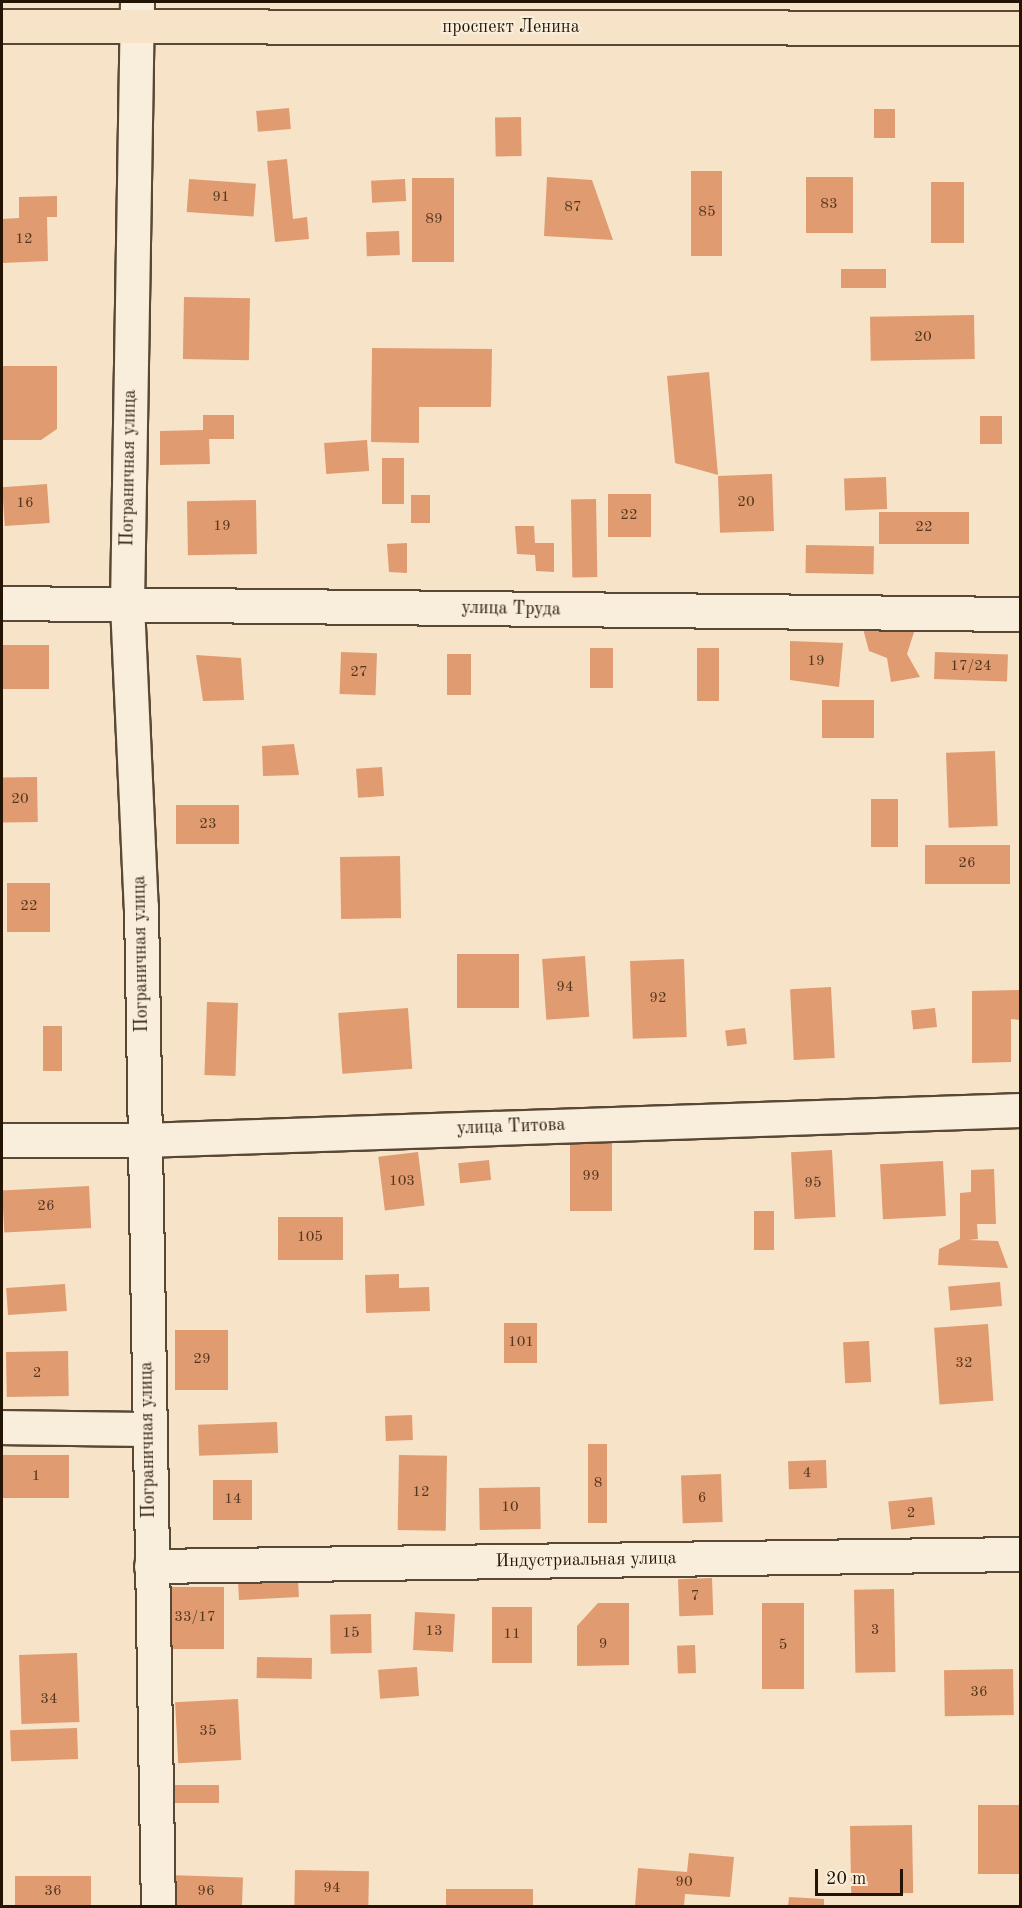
<!DOCTYPE html>
<html>
<head>
<meta charset="utf-8">
<style>
  body { margin:0 }
  #map { position:relative; width:1022px; height:1908px; overflow:hidden; background:#f6e3c8; font-family:"Old Standard TT",serif }
  div>[style] { position:absolute }
  .building>* { inset:0; background:#e09b71; transform-origin:0 0 }
  .roads { filter:drop-shadow(2px 0 #584834) drop-shadow(-2px 0 #584834) drop-shadow(0 2px #584834) drop-shadow(0 -2px #584834) }
  .minor>* { height:33px; margin:-16.5px; padding:0 16.5px; transform-origin:16.5px; border-radius:16.5px; background:#f9eddb }
  .major>* { height:33px; margin:-16.5px; padding:0 16.5px; transform-origin:16.5px; border-radius:16.5px; background:#f6e3c8 }
  span { translate:-50% -50%; white-space:nowrap; text-align:center; line-height:1.15; -webkit-text-stroke:4.5px #f9eddb; paint-order:stroke }
  .number-label { font-size:15px; color:#53361e }
  .number-label span { -webkit-text-stroke-width:0 }
  .street-label { font-size:18px; color:#241403 }
  .frame { position:absolute; inset:0; border:3px solid #241403; pointer-events:none }
  .scale { position:absolute; left:815px; top:1869px; width:88px; height:27px; box-sizing:border-box; border:3px solid #241403; border-top:0; padding-left:8px; font-size:18px; line-height:21px; white-space:nowrap; color:#241403; -webkit-text-stroke:4px #f9eddb; paint-order:stroke }
</style>
</head>
<body>
<div id="map">
  <div class="building">
    <div style="left:289px;top:108px;width:21px;height:33px;rotate:85deg"></div>
    <div style="left:895px;top:109px;width:29px;height:21px;rotate:90deg"></div>
    <div style="left:521px;top:117px;width:39px;height:26px;rotate:89deg"></div>
    <div style="clip-path:polygon(287px 159px,293px 219px,307px 217px,309px 239px,275px 242px,267px 161px)"></div>
    <div style="left:691px;top:171px;width:31px;height:85px"></div>
    <div style="clip-path:polygon(547px 177px,592px 180px,613px 240px,544px 236px)"></div>
    <div style="left:806px;top:177px;width:47px;height:56px"></div>
    <div style="left:412px;top:178px;width:42px;height:84px"></div>
    <div style="left:189px;top:179px;width:67px;height:33px;rotate:4deg"></div>
    <div style="left:405px;top:179px;width:22px;height:34px;rotate:87deg"></div>
    <div style="left:931px;top:182px;width:33px;height:61px"></div>
    <div style="clip-path:polygon(57px 196px,57px 217px,47px 217px,48px 261px,2px 263px,2px 219px,19px 218px,19px 197px)"></div>
    <div style="left:399px;top:231px;width:24px;height:33px;rotate:88deg"></div>
    <div style="left:841px;top:269px;width:45px;height:19px"></div>
    <div style="left:184px;top:297px;width:66px;height:62px;rotate:1deg"></div>
    <div style="left:974px;top:315px;width:44px;height:104px;rotate:89deg"></div>
    <div style="clip-path:polygon(372px 348px,492px 349px,491px 407px,419px 407px,419px 443px,371px 442px)"></div>
    <div style="clip-path:polygon(2px 366px,57px 366px,57px 429px,41px 440px,2px 440px)"></div>
    <div style="clip-path:polygon(709px 372px,718px 475px,675px 463px,667px 376px)"></div>
    <div style="clip-path:polygon(203px 415px,234px 415px,234px 439px,209px 439px,210px 464px,160px 465px,160px 431px,203px 430px)"></div>
    <div style="left:980px;top:416px;width:22px;height:28px"></div>
    <div style="left:367px;top:440px;width:31px;height:43px;rotate:86deg"></div>
    <div style="left:382px;top:458px;width:22px;height:46px"></div>
    <div style="left:772px;top:474px;width:57px;height:54px;rotate:88deg"></div>
    <div style="left:886px;top:477px;width:32px;height:42px;rotate:88deg"></div>
    <div style="left:47px;top:484px;width:39px;height:45px;rotate:86deg"></div>
    <div style="left:651px;top:494px;width:43px;height:43px;rotate:90deg"></div>
    <div style="left:411px;top:495px;width:19px;height:28px"></div>
    <div style="left:596px;top:499px;width:78px;height:25px;rotate:89deg"></div>
    <div style="left:256px;top:500px;width:54px;height:69px;rotate:89deg"></div>
    <div style="left:969px;top:512px;width:32px;height:90px;rotate:90deg"></div>
    <div style="clip-path:polygon(515px 526px,534px 526px,535px 543px,554px 543px,554px 572px,536px 571px,535px 555px,517px 554px)"></div>
    <div style="clip-path:polygon(407px 543px,407px 573px,389px 572px,387px 544px)"></div>
    <div style="left:806px;top:545px;width:68px;height:28px;rotate:1deg"></div>
    <div style="clip-path:polygon(862px 625px,915px 629px,907px 654px,920px 677px,891px 682px,887px 658px,869px 651px)"></div>
    <div style="clip-path:polygon(790px 641px,843px 643px,839px 687px,790px 680px)"></div>
    <div style="left:49px;top:645px;width:44px;height:47px;rotate:90deg"></div>
    <div style="left:590px;top:648px;width:23px;height:40px"></div>
    <div style="left:719px;top:648px;width:53px;height:22px;rotate:90deg"></div>
    <div style="left:341px;top:652px;width:36px;height:42px;rotate:2deg"></div>
    <div style="left:935px;top:652px;width:73px;height:27px;rotate:2deg"></div>
    <div style="left:447px;top:654px;width:24px;height:41px"></div>
    <div style="clip-path:polygon(196px 655px,241px 658px,244px 700px,203px 701px)"></div>
    <div style="left:822px;top:700px;width:52px;height:38px"></div>
    <div style="clip-path:polygon(294px 744px,299px 775px,263px 776px,262px 746px)"></div>
    <div style="left:995px;top:751px;width:75px;height:49px;rotate:88deg"></div>
    <div style="left:382px;top:767px;width:29px;height:26px;rotate:86deg"></div>
    <div style="left:37px;top:777px;width:45px;height:35px;rotate:89deg"></div>
    <div style="left:871px;top:799px;width:27px;height:48px"></div>
    <div style="left:239px;top:805px;width:39px;height:63px;rotate:90deg"></div>
    <div style="left:925px;top:845px;width:85px;height:39px"></div>
    <div style="left:400px;top:856px;width:62px;height:60px;rotate:89deg"></div>
    <div style="left:7px;top:883px;width:43px;height:49px"></div>
    <div style="left:457px;top:954px;width:62px;height:54px"></div>
    <div style="left:585px;top:956px;width:61px;height:43px;rotate:86deg"></div>
    <div style="left:684px;top:959px;width:78px;height:54px;rotate:88deg"></div>
    <div style="left:831px;top:987px;width:71px;height:41px;rotate:87deg"></div>
    <div style="clip-path:polygon(1020px 990px,1020px 1020px,1011px 1019px,1011px 1062px,972px 1063px,972px 991px)"></div>
    <div style="left:207px;top:1002px;width:31px;height:73px;rotate:2deg"></div>
    <div style="left:408px;top:1008px;width:61px;height:70px;rotate:86deg"></div>
    <div style="left:935px;top:1008px;width:19px;height:24px;rotate:84deg"></div>
    <div style="left:43px;top:1026px;width:19px;height:45px"></div>
    <div style="left:745px;top:1028px;width:16px;height:20px;rotate:83deg"></div>
    <div style="left:570px;top:1143px;width:42px;height:68px"></div>
    <div style="left:832px;top:1150px;width:67px;height:41px;rotate:87deg"></div>
    <div style="left:418px;top:1152px;width:54px;height:40px;rotate:83deg"></div>
    <div style="left:489px;top:1160px;width:20px;height:31px;rotate:84deg"></div>
    <div style="left:943px;top:1161px;width:55px;height:63px;rotate:87deg"></div>
    <div style="clip-path:polygon(994px 1169px,996px 1224px,977px 1224px,978px 1239px,968px 1240px,998px 1241px,1008px 1268px,938px 1265px,939px 1249px,960px 1239px,960px 1193px,971px 1192px,971px 1170px)"></div>
    <div style="left:89px;top:1186px;width:42px;height:87px;rotate:87deg"></div>
    <div style="left:754px;top:1211px;width:20px;height:39px"></div>
    <div style="left:278px;top:1217px;width:65px;height:43px"></div>
    <div style="clip-path:polygon(399px 1274px,399px 1288px,429px 1287px,430px 1311px,366px 1313px,365px 1275px)"></div>
    <div style="left:1000px;top:1282px;width:24px;height:52px;rotate:85deg"></div>
    <div style="left:65px;top:1284px;width:27px;height:59px;rotate:86deg"></div>
    <div style="left:504px;top:1323px;width:33px;height:40px"></div>
    <div style="left:988px;top:1324px;width:77px;height:54px;rotate:86deg"></div>
    <div style="left:175px;top:1330px;width:53px;height:60px"></div>
    <div style="left:869px;top:1341px;width:41px;height:26px;rotate:87deg"></div>
    <div style="left:68px;top:1351px;width:45px;height:62px;rotate:89deg"></div>
    <div style="left:412px;top:1415px;width:25px;height:27px;rotate:88deg"></div>
    <div style="left:277px;top:1422px;width:31px;height:79px;rotate:88deg"></div>
    <div style="left:588px;top:1444px;width:19px;height:79px"></div>
    <div style="left:69px;top:1455px;width:43px;height:66px;rotate:90deg"></div>
    <div style="left:399px;top:1455px;width:48px;height:75px;rotate:1deg"></div>
    <div style="left:826px;top:1460px;width:28px;height:38px;rotate:88deg"></div>
    <div style="left:721px;top:1474px;width:48px;height:40px;rotate:88deg"></div>
    <div style="left:213px;top:1480px;width:39px;height:40px"></div>
    <div style="left:540px;top:1487px;width:42px;height:61px;rotate:89deg"></div>
    <div style="left:932px;top:1497px;width:28px;height:44px;rotate:84deg"></div>
    <div style="left:712px;top:1578px;width:37px;height:34px;rotate:88deg"></div>
    <div style="left:298px;top:1579px;width:18px;height:60px;rotate:87deg"></div>
    <div style="left:166px;top:1587px;width:58px;height:62px"></div>
    <div style="left:894px;top:1589px;width:83px;height:40px;rotate:89deg"></div>
    <div style="clip-path:polygon(598px 1603px,629px 1603px,629px 1665px,577px 1666px,577px 1626px)"></div>
    <div style="left:804px;top:1603px;width:86px;height:42px;rotate:90deg"></div>
    <div style="left:492px;top:1607px;width:40px;height:56px"></div>
    <div style="left:415px;top:1612px;width:40px;height:38px;rotate:3deg"></div>
    <div style="left:371px;top:1614px;width:39px;height:41px;rotate:89deg"></div>
    <div style="left:695px;top:1645px;width:28px;height:18px;rotate:88deg"></div>
    <div style="left:77px;top:1653px;width:69px;height:58px;rotate:88deg"></div>
    <div style="left:257px;top:1657px;width:55px;height:21px;rotate:1deg"></div>
    <div style="left:417px;top:1667px;width:29px;height:39px;rotate:86deg"></div>
    <div style="left:1013px;top:1669px;width:46px;height:69px;rotate:89deg"></div>
    <div style="left:238px;top:1699px;width:61px;height:63px;rotate:87deg"></div>
    <div style="left:77px;top:1728px;width:31px;height:67px;rotate:88deg"></div>
    <div style="left:166px;top:1785px;width:53px;height:18px"></div>
    <div style="left:1020px;top:1805px;width:69px;height:42px;rotate:90deg"></div>
    <div style="left:912px;top:1825px;width:68px;height:62px;rotate:89deg"></div>
    <div style="clip-path:polygon(689px 1853px,734px 1857px,730px 1897px,685px 1894px,684px 1906px,635px 1906px,638px 1868px,687px 1872px)"></div>
    <div style="left:295px;top:1870px;width:74px;height:36px;rotate:1deg"></div>
    <div style="left:169px;top:1875px;width:74px;height:31px;rotate:2deg"></div>
    <div style="left:91px;top:1876px;width:30px;height:76px;rotate:90deg"></div>
    <div style="left:446px;top:1889px;width:87px;height:17px"></div>
    <div style="clip-path:polygon(789px 1897px,824px 1899px,824px 1906px,788px 1906px)"></div>
  </div>
  <div class="roads">
    <div class="minor">
      <div style="left:137px;top:2px;width:602px;rotate:90.95deg"></div>
      <div style="left:127px;top:604px;width:303px;rotate:87.4deg"></div>
      <div style="left:141px;top:907px;width:999px;rotate:89.03deg"></div>
      <div style="left:2px;top:603px;width:1018px;rotate:0.62deg"></div>
      <div style="left:2px;top:1140px;width:141px"></div>
      <div style="left:143px;top:1140px;width:878px;rotate:-1.96deg"></div>
      <div style="left:2px;top:1427px;width:145px;rotate:0.8deg"></div>
      <div style="left:151px;top:1566px;width:869px;rotate:-0.79deg"></div>
    </div>
    <div class="major">
      <div style="left:2px;top:26px;width:1018px;rotate:0.11deg"></div>
    </div>
  </div>
  <div class="number-label">
    <span style="left:221px;top:198px">91</span>
    <span style="left:829px;top:205px">83</span>
    <span style="left:573px;top:208px">87</span>
    <span style="left:707px;top:213px">85</span>
    <span style="left:434px;top:220px">89</span>
    <span style="left:24px;top:240px">12</span>
    <span style="left:923px;top:338px">20</span>
    <span style="left:746px;top:503px">20</span>
    <span style="left:25px;top:504px">16</span>
    <span style="left:629px;top:516px">22</span>
    <span style="left:222px;top:527px">19</span>
    <span style="left:924px;top:528px">22</span>
    <span style="left:816px;top:662px">19</span>
    <span style="left:971px;top:667px">17/24</span>
    <span style="left:359px;top:673px">27</span>
    <span style="left:20px;top:800px">20</span>
    <span style="left:208px;top:825px">23</span>
    <span style="left:967px;top:864px">26</span>
    <span style="left:29px;top:907px">22</span>
    <span style="left:565px;top:988px">94</span>
    <span style="left:658px;top:999px">92</span>
    <span style="left:591px;top:1177px">99</span>
    <span style="left:402px;top:1182px">103</span>
    <span style="left:813px;top:1184px">95</span>
    <span style="left:46px;top:1207px">26</span>
    <span style="left:310px;top:1238px">105</span>
    <span style="left:521px;top:1343px">101</span>
    <span style="left:202px;top:1360px">29</span>
    <span style="left:964px;top:1364px">32</span>
    <span style="left:37px;top:1374px">2</span>
    <span style="left:807px;top:1474px">4</span>
    <span style="left:36px;top:1477px">1</span>
    <span style="left:598px;top:1484px">8</span>
    <span style="left:421px;top:1493px">12</span>
    <span style="left:702px;top:1499px">6</span>
    <span style="left:233px;top:1500px">14</span>
    <span style="left:510px;top:1508px">10</span>
    <span style="left:911px;top:1514px">2</span>
    <span style="left:695px;top:1597px">7</span>
    <span style="left:195px;top:1618px">33/17</span>
    <span style="left:875px;top:1631px">3</span>
    <span style="left:434px;top:1632px">13</span>
    <span style="left:351px;top:1634px">15</span>
    <span style="left:512px;top:1635px">11</span>
    <span style="left:603px;top:1645px">9</span>
    <span style="left:783px;top:1646px">5</span>
    <span style="left:979px;top:1693px">36</span>
    <span style="left:49px;top:1700px">34</span>
    <span style="left:208px;top:1732px">35</span>
    <span style="left:684px;top:1883px">90</span>
    <span style="left:332px;top:1889px">94</span>
    <span style="left:53px;top:1892px">36</span>
    <span style="left:206px;top:1892px">96</span>
  </div>
  <div class="street-label">
    <span style="left:511px;top:27px">проспект Ленина</span>
    <span style="left:129px;top:468px;rotate:-89deg">Пограничная улица</span>
    <span style="left:511px;top:609px;rotate:1deg">улица Труда</span>
    <span style="left:141px;top:954px;rotate:-91deg">Пограничная улица</span>
    <span style="left:511px;top:1127px;rotate:-2deg">улица Титова</span>
    <span style="left:148px;top:1440px;rotate:-91deg">Пограничная улица</span>
    <span style="left:586px;top:1560px;rotate:-1deg">Индустриальная улица</span>
  </div>
  <div class="frame"></div>
  <div class="scale">20 m</div>
</div>
</body>
</html>
